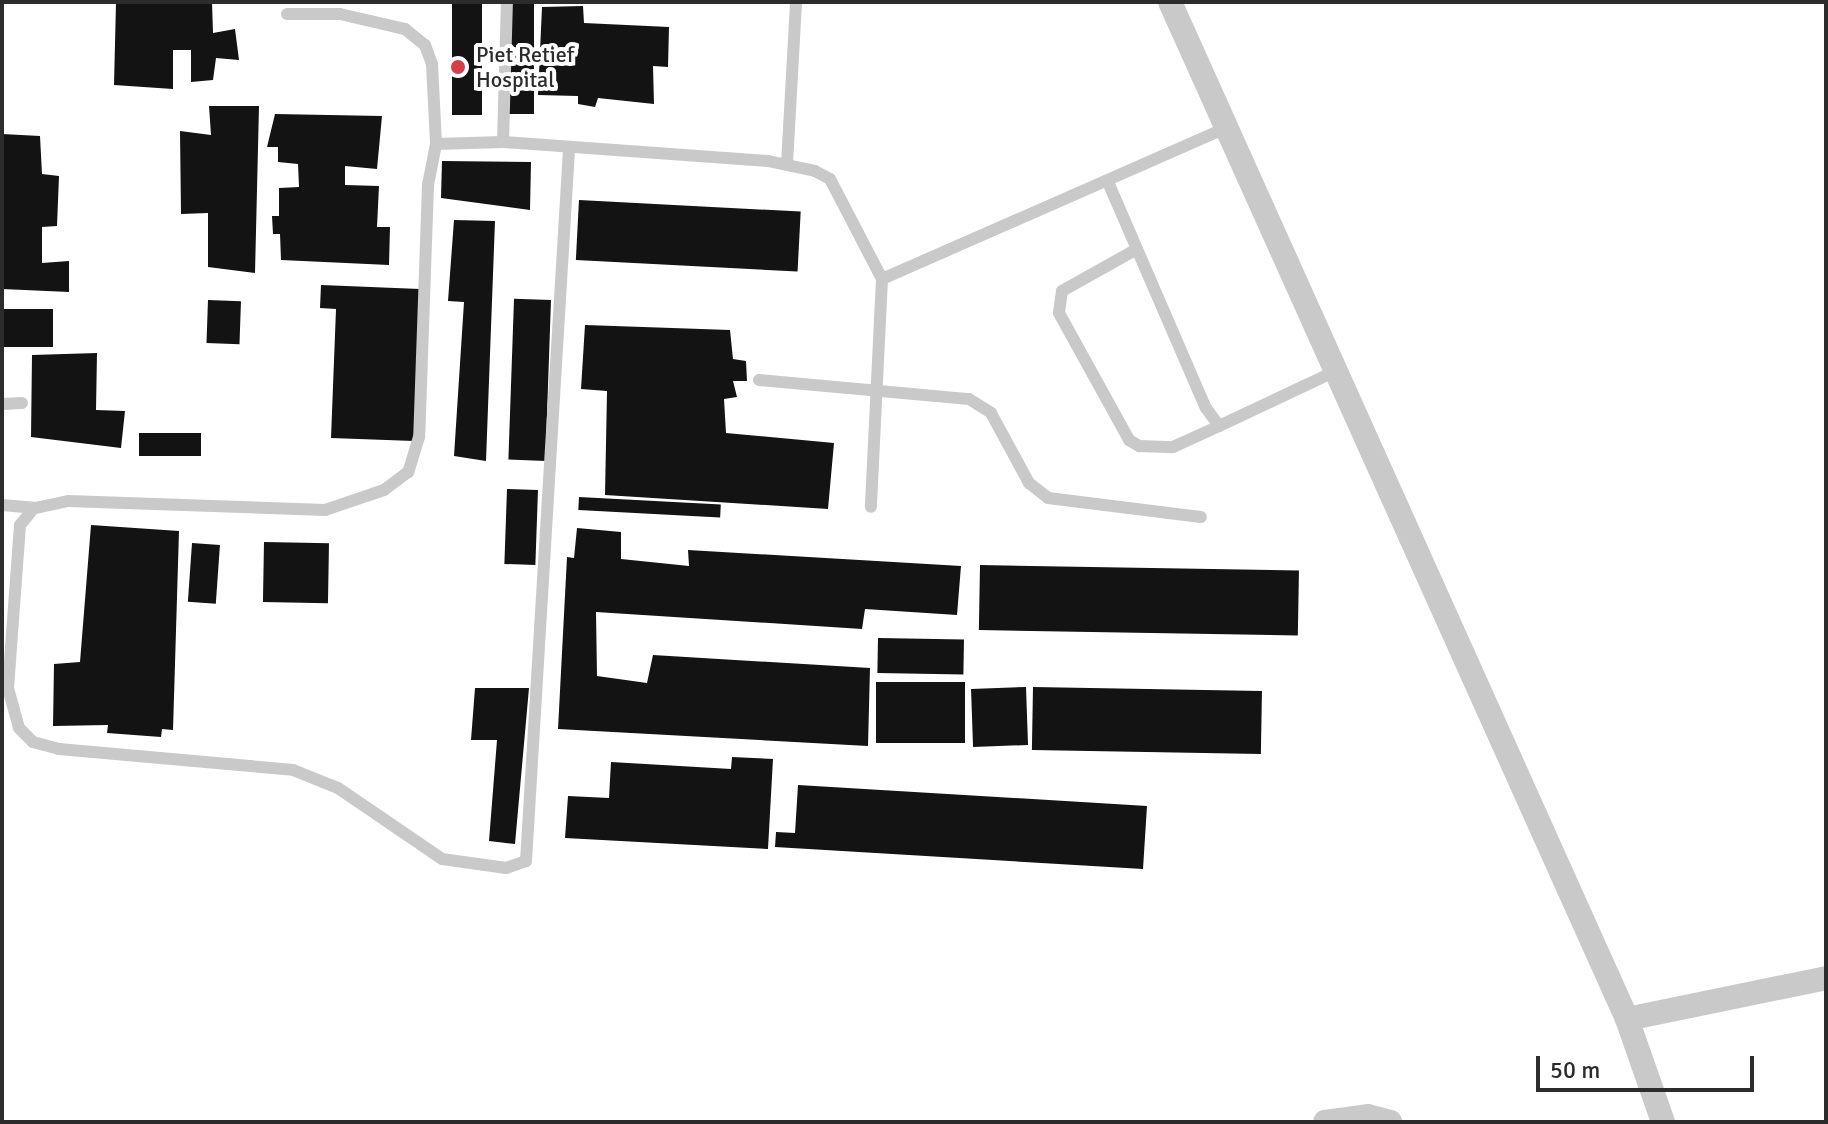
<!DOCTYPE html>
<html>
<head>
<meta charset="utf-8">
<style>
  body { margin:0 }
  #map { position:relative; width:1828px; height:1124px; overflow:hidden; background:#fff; font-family:Signika,sans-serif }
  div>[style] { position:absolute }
  .building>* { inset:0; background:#131313; transform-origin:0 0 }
  .service>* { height:12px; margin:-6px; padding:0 6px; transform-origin:6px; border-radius:6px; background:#c9c9c9 }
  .minor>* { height:24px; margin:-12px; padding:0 12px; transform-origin:12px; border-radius:12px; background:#c9c9c9 }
  .dots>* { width:22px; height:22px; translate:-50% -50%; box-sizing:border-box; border:4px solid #fff; border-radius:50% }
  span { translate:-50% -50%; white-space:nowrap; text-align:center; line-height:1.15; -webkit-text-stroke:8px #fff; paint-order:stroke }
  .poi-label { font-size:22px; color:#2c2c2c }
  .left { translate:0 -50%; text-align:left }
  .frame { position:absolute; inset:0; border:4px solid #2c2c2c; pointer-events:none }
  .scale { position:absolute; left:1536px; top:1056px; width:218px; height:36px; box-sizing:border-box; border:4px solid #2c2c2c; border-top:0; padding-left:10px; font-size:24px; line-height:28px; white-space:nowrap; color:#2c2c2c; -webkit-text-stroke:6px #fff; paint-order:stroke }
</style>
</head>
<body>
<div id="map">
  <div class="building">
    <div style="clip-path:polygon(116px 2px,212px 2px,213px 33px,235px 29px,239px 60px,216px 58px,213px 80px,191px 82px,191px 50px,173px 50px,173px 89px,114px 85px)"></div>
    <div style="left:452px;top:2px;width:30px;height:113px"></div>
    <div style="left:502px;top:2px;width:32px;height:112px"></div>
    <div style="clip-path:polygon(583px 6px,584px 23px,669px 27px,668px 67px,653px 66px,654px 104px,598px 98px,595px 107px,578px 104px,578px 96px,538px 95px,542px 7px)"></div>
    <div style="clip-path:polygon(209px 106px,259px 106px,255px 273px,208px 267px,208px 213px,181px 214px,180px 131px,211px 135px)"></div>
    <div style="clip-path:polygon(275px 114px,382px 116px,377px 169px,345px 166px,345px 185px,379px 186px,377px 227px,390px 227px,389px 265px,281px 260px,280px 234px,273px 234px,272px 216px,279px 216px,279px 188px,299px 187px,298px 164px,278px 162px,278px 147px,267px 147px)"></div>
    <div style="clip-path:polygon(2px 134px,40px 136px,42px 174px,59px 176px,57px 226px,42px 227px,42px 263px,69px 261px,69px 292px,2px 289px)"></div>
    <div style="clip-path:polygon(442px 161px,531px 162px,530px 210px,441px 198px)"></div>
    <div style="left:579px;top:200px;width:222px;height:60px;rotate:3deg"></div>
    <div style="clip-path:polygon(454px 220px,495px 221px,486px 461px,454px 456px,464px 302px,448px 301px)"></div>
    <div style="clip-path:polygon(321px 285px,420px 289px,414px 441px,331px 438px,336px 309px,320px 308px)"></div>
    <div style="left:208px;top:300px;width:33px;height:43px;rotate:2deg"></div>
    <div style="left:551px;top:300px;width:161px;height:37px;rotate:92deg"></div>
    <div style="left:2px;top:309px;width:51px;height:38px"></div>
    <div style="clip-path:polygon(585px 325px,730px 330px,733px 359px,746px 361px,747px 381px,733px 381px,737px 397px,724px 399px,726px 433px,834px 443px,828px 509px,605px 495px,607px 391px,581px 389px)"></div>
    <div style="clip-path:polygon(97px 353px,96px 410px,125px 411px,121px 448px,31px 437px,32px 355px)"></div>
    <div style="left:139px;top:433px;width:62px;height:23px"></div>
    <div style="left:507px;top:489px;width:31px;height:75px;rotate:2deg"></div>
    <div style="left:579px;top:497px;width:142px;height:13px;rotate:3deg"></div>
    <div style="clip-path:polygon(91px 525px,179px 531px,173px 730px,162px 729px,161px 737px,107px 733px,108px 725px,53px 726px,54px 664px,80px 662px)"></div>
    <div style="clip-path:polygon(577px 528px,621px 532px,621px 559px,689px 566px,688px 550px,961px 566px,957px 615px,865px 609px,862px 629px,596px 612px,597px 676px,647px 683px,653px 655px,870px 668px,868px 746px,558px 729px,567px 557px,574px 558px)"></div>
    <div style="left:264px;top:542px;width:65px;height:60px;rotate:1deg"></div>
    <div style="left:192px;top:543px;width:28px;height:59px;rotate:4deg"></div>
    <div style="left:980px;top:565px;width:319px;height:65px;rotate:1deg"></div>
    <div style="left:878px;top:638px;width:86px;height:35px;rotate:1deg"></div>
    <div style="left:876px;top:682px;width:89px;height:61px"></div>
    <div style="left:1026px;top:687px;width:58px;height:55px;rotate:88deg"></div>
    <div style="left:1033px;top:687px;width:229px;height:63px;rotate:1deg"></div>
    <div style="clip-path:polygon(475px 688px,529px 688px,515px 844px,489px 841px,497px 740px,471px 740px)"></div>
    <div style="clip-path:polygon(732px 757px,773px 759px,768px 849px,565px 838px,568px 796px,609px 798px,611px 762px,731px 769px)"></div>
    <div style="clip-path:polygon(798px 785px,1147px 806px,1143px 869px,775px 847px,776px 832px,795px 833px)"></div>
  </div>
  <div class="service">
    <div style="left:287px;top:14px;width:53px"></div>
    <div style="left:340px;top:14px;width:67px;rotate:13deg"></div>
    <div style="left:405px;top:29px;width:26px;rotate:39deg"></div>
    <div style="left:425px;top:45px;width:20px;rotate:70deg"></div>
    <div style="left:432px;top:64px;width:80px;rotate:87.1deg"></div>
    <div style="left:436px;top:144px;width:42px;rotate:101deg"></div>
    <div style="left:428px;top:185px;width:252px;rotate:92deg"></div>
    <div style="left:419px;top:437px;width:37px;rotate:107deg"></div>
    <div style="left:408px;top:472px;width:30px;rotate:143deg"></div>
    <div style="left:384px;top:490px;width:62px;rotate:161.3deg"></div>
    <div style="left:325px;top:510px;width:257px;rotate:-178deg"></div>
    <div style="left:68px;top:501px;width:35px;rotate:168deg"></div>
    <div style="left:34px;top:508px;width:22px;rotate:129deg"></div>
    <div style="left:20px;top:525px;width:163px;rotate:94.2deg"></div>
    <div style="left:8px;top:688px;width:41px;rotate:74.6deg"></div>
    <div style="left:19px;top:728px;width:20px;rotate:45deg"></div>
    <div style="left:33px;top:742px;width:27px;rotate:15deg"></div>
    <div style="left:59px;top:749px;width:235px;rotate:5.1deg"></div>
    <div style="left:293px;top:770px;width:48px;rotate:21.8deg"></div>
    <div style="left:338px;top:788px;width:126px;rotate:34.3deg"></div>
    <div style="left:442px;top:859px;width:65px;rotate:8deg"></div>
    <div style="left:506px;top:868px;width:21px;rotate:-19deg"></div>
    <div style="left:526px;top:861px;width:712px;rotate:-86.54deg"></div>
    <div style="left:503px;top:142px;width:140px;rotate:-88.4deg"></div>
    <div style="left:436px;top:144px;width:67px;rotate:-1.7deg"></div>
    <div style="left:503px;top:142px;width:266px;rotate:4.1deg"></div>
    <div style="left:768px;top:161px;width:48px;rotate:12deg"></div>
    <div style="left:815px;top:171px;width:17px;rotate:28deg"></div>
    <div style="left:830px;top:179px;width:113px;rotate:62.5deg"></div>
    <div style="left:882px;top:279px;width:228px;rotate:92.8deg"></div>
    <div style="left:787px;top:164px;width:162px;rotate:-86.8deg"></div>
    <div style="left:1108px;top:182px;width:246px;rotate:66.6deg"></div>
    <div style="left:1206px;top:408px;width:22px;rotate:54deg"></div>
    <div style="left:1219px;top:426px;width:127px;rotate:-25.2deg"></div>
    <div style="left:1137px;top:249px;width:86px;rotate:150.8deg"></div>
    <div style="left:1062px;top:291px;width:22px;rotate:98deg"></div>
    <div style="left:1059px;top:313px;width:145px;rotate:61.1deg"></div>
    <div style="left:1129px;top:440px;width:12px;rotate:31deg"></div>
    <div style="left:1139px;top:446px;width:34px;rotate:2deg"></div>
    <div style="left:1173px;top:447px;width:51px;rotate:-24.5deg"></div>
    <div style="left:882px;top:279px;width:373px;rotate:-23.7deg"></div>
    <div style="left:759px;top:380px;width:211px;rotate:5.2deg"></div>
    <div style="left:969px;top:399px;width:26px;rotate:32deg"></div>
    <div style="left:991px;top:413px;width:80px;rotate:61.5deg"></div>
    <div style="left:1029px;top:483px;width:24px;rotate:38deg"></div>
    <div style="left:1048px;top:498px;width:154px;rotate:7.1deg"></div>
    <div style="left:2px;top:404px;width:20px;rotate:-3deg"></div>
    <div style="left:2px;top:505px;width:32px;rotate:5deg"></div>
  </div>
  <div class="minor">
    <div style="left:1170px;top:2px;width:1115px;rotate:65.8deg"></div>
    <div style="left:1627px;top:1019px;width:109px;rotate:70.7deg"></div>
    <div style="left:1627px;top:1019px;width:203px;rotate:-11.6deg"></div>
    <div style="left:1325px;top:1122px;width:43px;rotate:-7.9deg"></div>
    <div style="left:1368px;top:1116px;width:23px;rotate:15deg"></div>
  </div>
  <div class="dots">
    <div style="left:458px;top:67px;background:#d23f48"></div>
  </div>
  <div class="poi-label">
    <span class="left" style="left:476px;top:67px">Piet Retief<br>Hospital</span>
  </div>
  <div class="frame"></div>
  <div class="scale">50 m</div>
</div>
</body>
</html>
